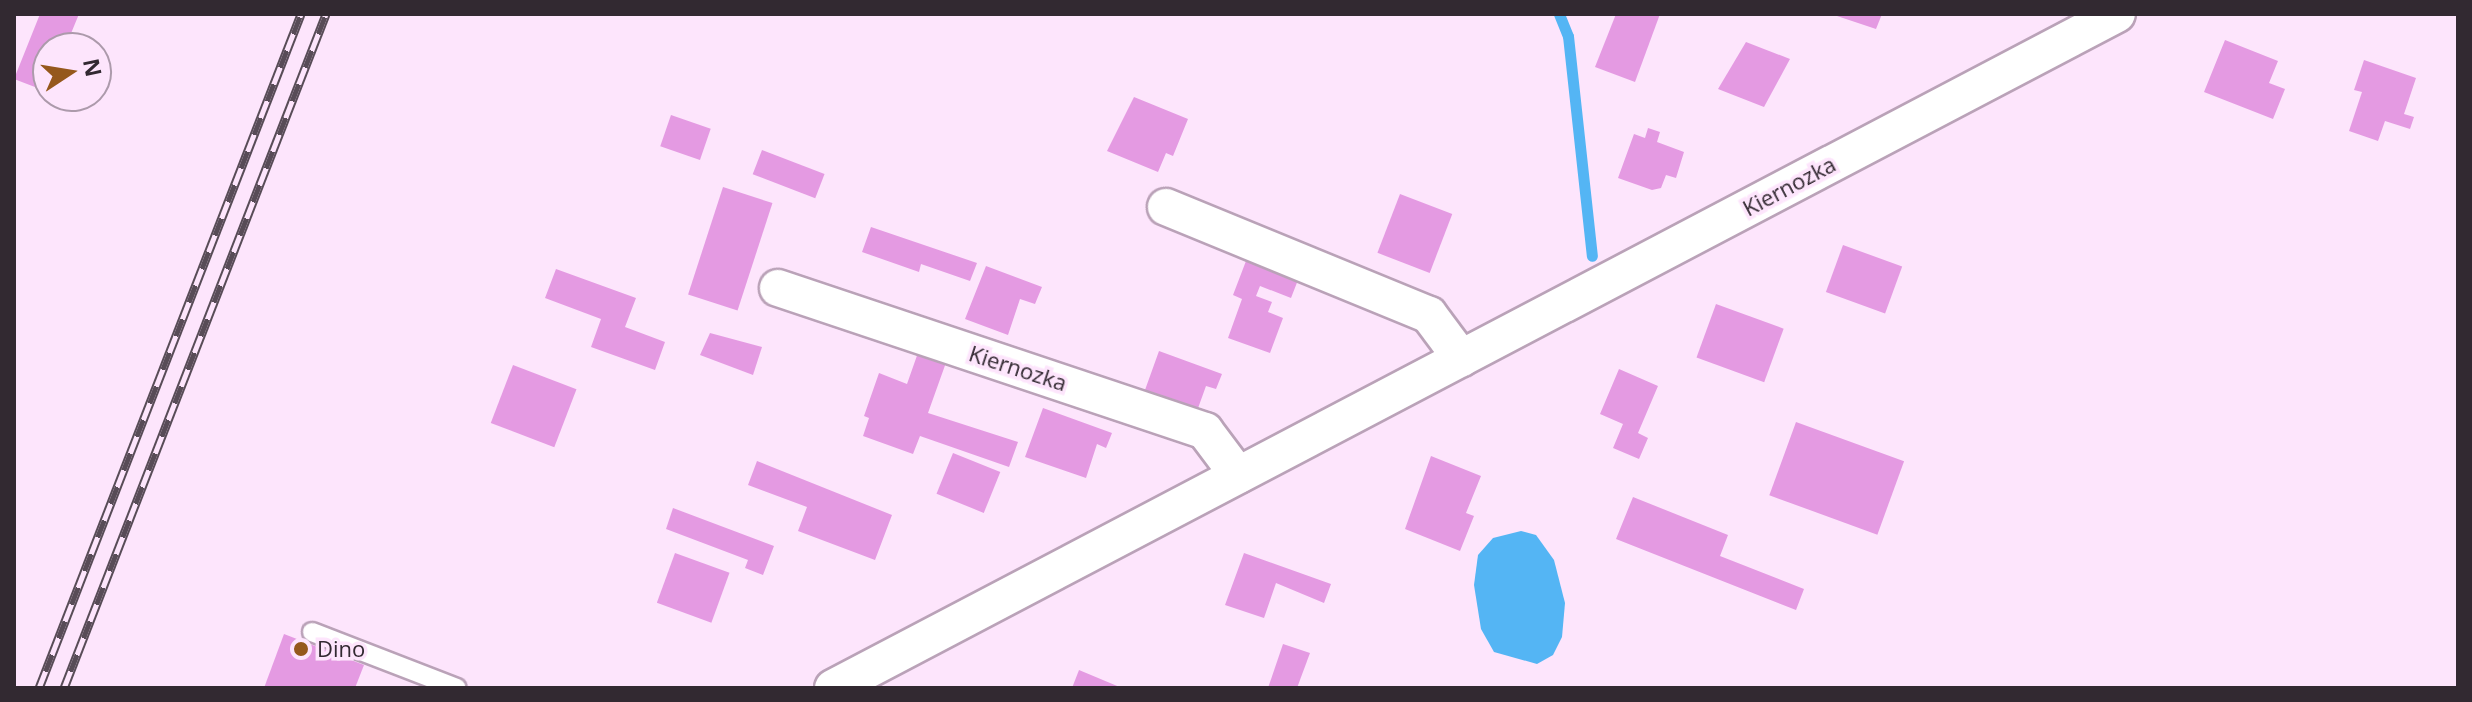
<!DOCTYPE html>
<html>
<head>
<meta charset="utf-8">
<style>
  body { margin:0 }
  #map { position:relative; width:2472px; height:702px; overflow:hidden; background:#fde5fc; font-family:"Open Sans",sans-serif }
  div>[style] { position:absolute }
  .water>* { inset:0; background:#54b5f4 }
  .stream>* { height:11px; margin:-5.5px; padding:0 5.5px; transform-origin:5.5px; border-radius:5.5px; background:#54b5f4 }
  .building>* { inset:0; background:#e49ae2; transform-origin:0 0 }
  .roads { filter:drop-shadow(2px 0 #baa2b8) drop-shadow(-2px 0 #baa2b8) drop-shadow(0 2px #baa2b8) drop-shadow(0 -2px #baa2b8) }
  .lane>* { height:18px; margin:-9px; padding:0 9px; transform-origin:9px; border-radius:9px; background:#fff }
  .street>* { height:36px; margin:-18px; padding:0 18px; transform-origin:18px; border-radius:18px; background:#fff }
  .rail>* { height:9px; margin-top:-4.5px; transform-origin:0; background:repeating-linear-gradient(90deg,#fde5fc 0 18px,#584c57 0 36px); box-sizing:border-box; border-block:2px solid #584c57 }
  .dots>* { width:22px; height:22px; translate:-50% -50%; box-sizing:border-box; border:4px solid #fde5fc; border-radius:50% }
  span { translate:-50% -50%; white-space:nowrap; text-align:center; line-height:1.15; -webkit-text-stroke:7px #fde5fc; paint-order:stroke }
  .street-label { font-size:22px; color:#322931 }
  .poi-label { font-size:22px; color:#322931 }
  .left { translate:0 -50%; text-align:left }
  .frame { position:absolute; inset:0; border:16px solid #322931; pointer-events:none }
  .north { position:absolute; left:32px; top:32px; width:80px; height:80px; box-sizing:border-box; background:#fde5fc; border:2px solid #ac9aab; border-radius:50%; rotate:78deg; font-size:22px; font-weight:700; line-height:32px; text-align:center; color:#322931 }
  .north::after { content:''; display:block; margin:auto; width:28px; height:36px; background:#95581c; clip-path:polygon(50% 0,100% 100%,50% 72%,0 100%) }
</style>
</head>
<body>
<div id="map">
  <div class="water">
    <div style="clip-path:polygon(1521px 531px,1536px 535px,1554px 560px,1565px 603px,1562px 637px,1553px 655px,1537px 664px,1494px 652px,1481px 629px,1474px 585px,1478px 555px,1493px 538px)"></div>
  </div>
  <div class="stream">
    <div style="left:1559px;top:14px;width:24px;rotate:68deg"></div>
    <div style="left:1568px;top:36px;width:221px;rotate:83.8deg"></div>
  </div>
  <div class="building">
    <div style="clip-path:polygon(40px 14px,79px 14px,65px 48px,48px 48px,48px 92px,14px 79px)"></div>
    <div style="clip-path:polygon(1616px 14px,1660px 14px,1635px 82px,1595px 67px)"></div>
    <div style="clip-path:polygon(1831px 14px,1882px 14px,1876px 29px)"></div>
    <div style="clip-path:polygon(2225px 40px,2278px 61px,2269px 83px,2285px 89px,2273px 119px,2204px 92px)"></div>
    <div style="clip-path:polygon(1746px 42px,1790px 59px,1764px 107px,1718px 89px)"></div>
    <div style="clip-path:polygon(2364px 60px,2416px 78px,2404px 114px,2414px 117px,2410px 129px,2385px 121px,2378px 141px,2349px 131px,2362px 92px,2354px 90px)"></div>
    <div style="clip-path:polygon(1134px 97px,1188px 119px,1173px 156px,1166px 153px,1158px 172px,1107px 151px)"></div>
    <div style="left:671px;top:115px;width:42px;height:33px;rotate:19deg"></div>
    <div style="clip-path:polygon(1648px 128px,1660px 132px,1657px 142px,1684px 152px,1676px 178px,1666px 175px,1661px 188px,1652px 190px,1618px 178px,1634px 134px,1645px 138px)"></div>
    <div style="left:762px;top:150px;width:67px;height:26px;rotate:21deg"></div>
    <div style="left:723px;top:187px;width:52px;height:113px;rotate:18deg"></div>
    <div style="left:1400px;top:194px;width:56px;height:63px;rotate:21deg"></div>
    <div style="clip-path:polygon(871px 227px,977px 263px,970px 281px,921px 264px,919px 272px,862px 252px)"></div>
    <div style="left:1843px;top:245px;width:63px;height:50px;rotate:20deg"></div>
    <div style="clip-path:polygon(1246px 261px,1298px 280px,1291px 298px,1260px 286px,1256px 296px,1272px 302px,1268px 312px,1283px 318px,1270px 353px,1228px 338px,1242px 299px,1233px 295px)"></div>
    <div style="clip-path:polygon(986px 266px,1042px 287px,1035px 304px,1020px 299px,1008px 335px,965px 319px)"></div>
    <div style="clip-path:polygon(556px 269px,636px 298px,625px 327px,665px 342px,655px 370px,591px 347px,601px 319px,545px 298px)"></div>
    <div style="left:1716px;top:304px;width:72px;height:57px;rotate:20deg"></div>
    <div style="clip-path:polygon(710px 333px,762px 347px,753px 375px,700px 355px)"></div>
    <div style="clip-path:polygon(920px 347px,948px 357px,928px 413px,1018px 442px,1009px 467px,920px 436px,913px 454px,863px 436px,869px 418px,864px 416px,879px 373px,907px 384px)"></div>
    <div style="clip-path:polygon(1159px 351px,1222px 374px,1216px 389px,1206px 386px,1197px 411px,1145px 390px)"></div>
    <div style="left:513px;top:365px;width:68px;height:62px;rotate:21deg"></div>
    <div style="clip-path:polygon(1619px 369px,1658px 386px,1638px 433px,1648px 438px,1639px 459px,1613px 448px,1623px 424px,1600px 414px)"></div>
    <div style="clip-path:polygon(1043px 408px,1112px 433px,1106px 448px,1097px 444px,1086px 478px,1025px 457px)"></div>
    <div style="left:1796px;top:422px;width:115px;height:78px;rotate:20deg"></div>
    <div style="left:953px;top:453px;width:51px;height:44px;rotate:22deg"></div>
    <div style="clip-path:polygon(1431px 456px,1481px 476px,1466px 513px,1474px 516px,1460px 551px,1405px 529px)"></div>
    <div style="clip-path:polygon(757px 461px,892px 515px,875px 560px,798px 531px,807px 507px,748px 485px)"></div>
    <div style="clip-path:polygon(1633px 497px,1728px 535px,1720px 556px,1804px 589px,1796px 610px,1616px 539px)"></div>
    <div style="clip-path:polygon(673px 508px,774px 546px,763px 575px,745px 568px,748px 560px,666px 529px)"></div>
    <div style="left:675px;top:553px;width:58px;height:53px;rotate:20deg"></div>
    <div style="clip-path:polygon(1244px 553px,1331px 584px,1324px 603px,1276px 583px,1264px 618px,1225px 605px)"></div>
    <div style="clip-path:polygon(284px 634px,364px 665px,355px 688px,264px 688px)"></div>
    <div style="clip-path:polygon(1283px 644px,1310px 653px,1297px 688px,1268px 688px)"></div>
    <div style="clip-path:polygon(1079px 670px,1122px 688px,1072px 688px)"></div>
  </div>
  <div class="roads">
    <div class="lane">
      <div style="left:312px;top:632px;width:155px;rotate:21.1deg"></div>
    </div>
    <div class="street">
      <div style="left:1166px;top:207px;width:284px;rotate:22.3deg"></div>
      <div style="left:1429px;top:315px;width:54px;rotate:53.3deg"></div>
      <div style="left:778px;top:288px;width:450px;rotate:18.5deg"></div>
      <div style="left:1205px;top:431px;width:55px;rotate:53.1deg"></div>
      <div style="left:833px;top:688px;width:1450px;rotate:-27.7deg"></div>
    </div>
  </div>
  <div class="rail">
    <div style="left:39px;top:688px;width:723px;rotate:-68.76deg"></div>
    <div style="left:64px;top:688px;width:723px;rotate:-68.76deg"></div>
  </div>
  <div class="dots">
    <div style="left:301px;top:649px;background:#95581c"></div>
  </div>
  <div class="street-label">
    <span style="left:1789px;top:186px;rotate:-28deg">Kiernozka</span>
    <span style="left:1018px;top:368px;rotate:18deg">Kiernozka</span>
  </div>
  <div class="poi-label">
    <span class="left" style="left:317px;top:649px">Dino</span>
  </div>
  <div class="frame"></div>
  <div class="north">N</div>
</div>
</body>
</html>
